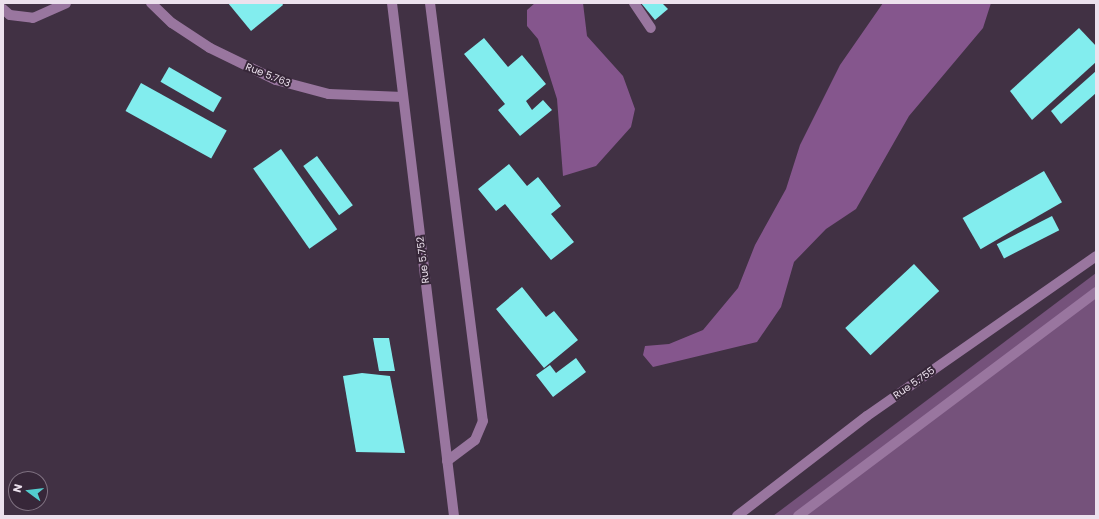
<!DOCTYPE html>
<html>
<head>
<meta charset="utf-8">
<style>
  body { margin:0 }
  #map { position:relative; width:1099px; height:519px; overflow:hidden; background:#413144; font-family:Poppins,sans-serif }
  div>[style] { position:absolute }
  .green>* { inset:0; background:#75527b }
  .forest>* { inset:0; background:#85568d }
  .building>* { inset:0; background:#82edee; transform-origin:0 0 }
  .minor>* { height:10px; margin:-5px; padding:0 5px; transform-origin:5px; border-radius:5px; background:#99769f }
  span { translate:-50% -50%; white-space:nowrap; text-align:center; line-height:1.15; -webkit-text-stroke:4px #372739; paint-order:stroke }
  .street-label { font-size:10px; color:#ece1ed }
  .frame { position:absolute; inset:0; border:4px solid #ece1ed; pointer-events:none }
  .north { position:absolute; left:8px; top:471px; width:40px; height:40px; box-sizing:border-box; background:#372739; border:1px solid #7f7181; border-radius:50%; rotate:285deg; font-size:11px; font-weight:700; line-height:16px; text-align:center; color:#ece1ed }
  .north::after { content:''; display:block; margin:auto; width:14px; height:18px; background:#52cdce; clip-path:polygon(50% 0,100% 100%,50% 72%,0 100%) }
</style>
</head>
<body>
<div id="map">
  <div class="green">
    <div style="clip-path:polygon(1096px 273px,1096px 516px,773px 516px)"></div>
  </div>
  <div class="forest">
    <div style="clip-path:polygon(535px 3px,583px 3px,587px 36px,623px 76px,635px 109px,631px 127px,596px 166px,563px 176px,557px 99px,538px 39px,527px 26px,527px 10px)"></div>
    <div style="clip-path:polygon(883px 3px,991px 3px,983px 28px,909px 116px,856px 209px,826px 229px,794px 262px,781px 307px,757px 342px,653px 367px,643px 355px,645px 346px,669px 344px,703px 330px,738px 288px,755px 245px,786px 189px,800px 145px,840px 65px)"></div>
  </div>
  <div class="building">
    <div style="clip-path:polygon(228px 3px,282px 3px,283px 5px,251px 31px)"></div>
    <div style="clip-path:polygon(641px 3px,662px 3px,668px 9px,655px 20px)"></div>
    <div style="clip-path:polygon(1079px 28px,1096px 46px,1096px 62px,1032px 120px,1010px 91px)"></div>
    <div style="clip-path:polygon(484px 38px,508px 67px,522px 55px,546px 84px,526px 101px,532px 110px,543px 100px,552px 110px,520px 136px,498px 110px,505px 104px,464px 54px)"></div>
    <div style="left:169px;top:67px;width:61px;height:17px;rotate:30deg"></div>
    <div style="clip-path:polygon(1096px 71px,1096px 93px,1061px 124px,1051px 111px)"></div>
    <div style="left:141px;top:83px;width:98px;height:32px;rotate:29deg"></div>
    <div style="left:281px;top:149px;width:98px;height:34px;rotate:55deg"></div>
    <div style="left:317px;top:156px;width:61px;height:17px;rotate:54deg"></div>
    <div style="clip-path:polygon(509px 164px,527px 186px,538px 177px,561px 206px,551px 214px,574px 242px,551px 260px,505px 204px,496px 211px,478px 189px)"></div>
    <div style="left:1044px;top:171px;width:36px;height:94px;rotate:60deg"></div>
    <div style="left:1052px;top:216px;width:16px;height:62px;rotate:63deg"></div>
    <div style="left:914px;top:264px;width:37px;height:94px;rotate:47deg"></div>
    <div style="clip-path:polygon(522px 287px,546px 317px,554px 311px,578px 340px,544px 368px,496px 309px)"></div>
    <div style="clip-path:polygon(373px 338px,389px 338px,395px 371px,379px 371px)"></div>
    <div style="clip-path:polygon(576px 358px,586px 372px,553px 397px,536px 375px,550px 365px,556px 373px)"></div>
    <div style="clip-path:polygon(362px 373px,390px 376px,405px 453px,356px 452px,343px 376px)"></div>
  </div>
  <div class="minor">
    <div style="left:151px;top:3px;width:29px;rotate:44deg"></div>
    <div style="left:172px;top:23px;width:45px;rotate:33.3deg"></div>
    <div style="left:210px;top:48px;width:73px;rotate:25.9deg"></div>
    <div style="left:276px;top:80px;width:55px;rotate:14.8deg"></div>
    <div style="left:329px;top:94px;width:74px;rotate:2.3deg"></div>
    <div style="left:392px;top:3px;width:517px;rotate:83.11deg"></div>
    <div style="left:430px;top:3px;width:421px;rotate:82.8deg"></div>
    <div style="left:483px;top:421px;width:21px;rotate:113deg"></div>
    <div style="left:475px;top:440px;width:35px;rotate:143deg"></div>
    <div style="left:634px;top:3px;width:30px;rotate:56deg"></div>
    <div style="left:3px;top:9px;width:9px;rotate:41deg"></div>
    <div style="left:10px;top:15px;width:23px;rotate:7deg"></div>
    <div style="left:33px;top:18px;width:36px;rotate:-24deg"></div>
    <div style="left:737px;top:516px;width:164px;rotate:-37.6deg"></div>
    <div style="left:867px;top:416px;width:279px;rotate:-34.9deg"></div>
    <div style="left:798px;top:516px;width:373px;rotate:-36.9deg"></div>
  </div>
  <div class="street-label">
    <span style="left:268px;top:75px;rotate:22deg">Rue 5.763</span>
    <span style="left:423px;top:260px;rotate:-97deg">Rue 5.752</span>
    <span style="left:914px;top:383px;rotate:-35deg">Rue 5.755</span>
  </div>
  <div class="frame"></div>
  <div class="north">N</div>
</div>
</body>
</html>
